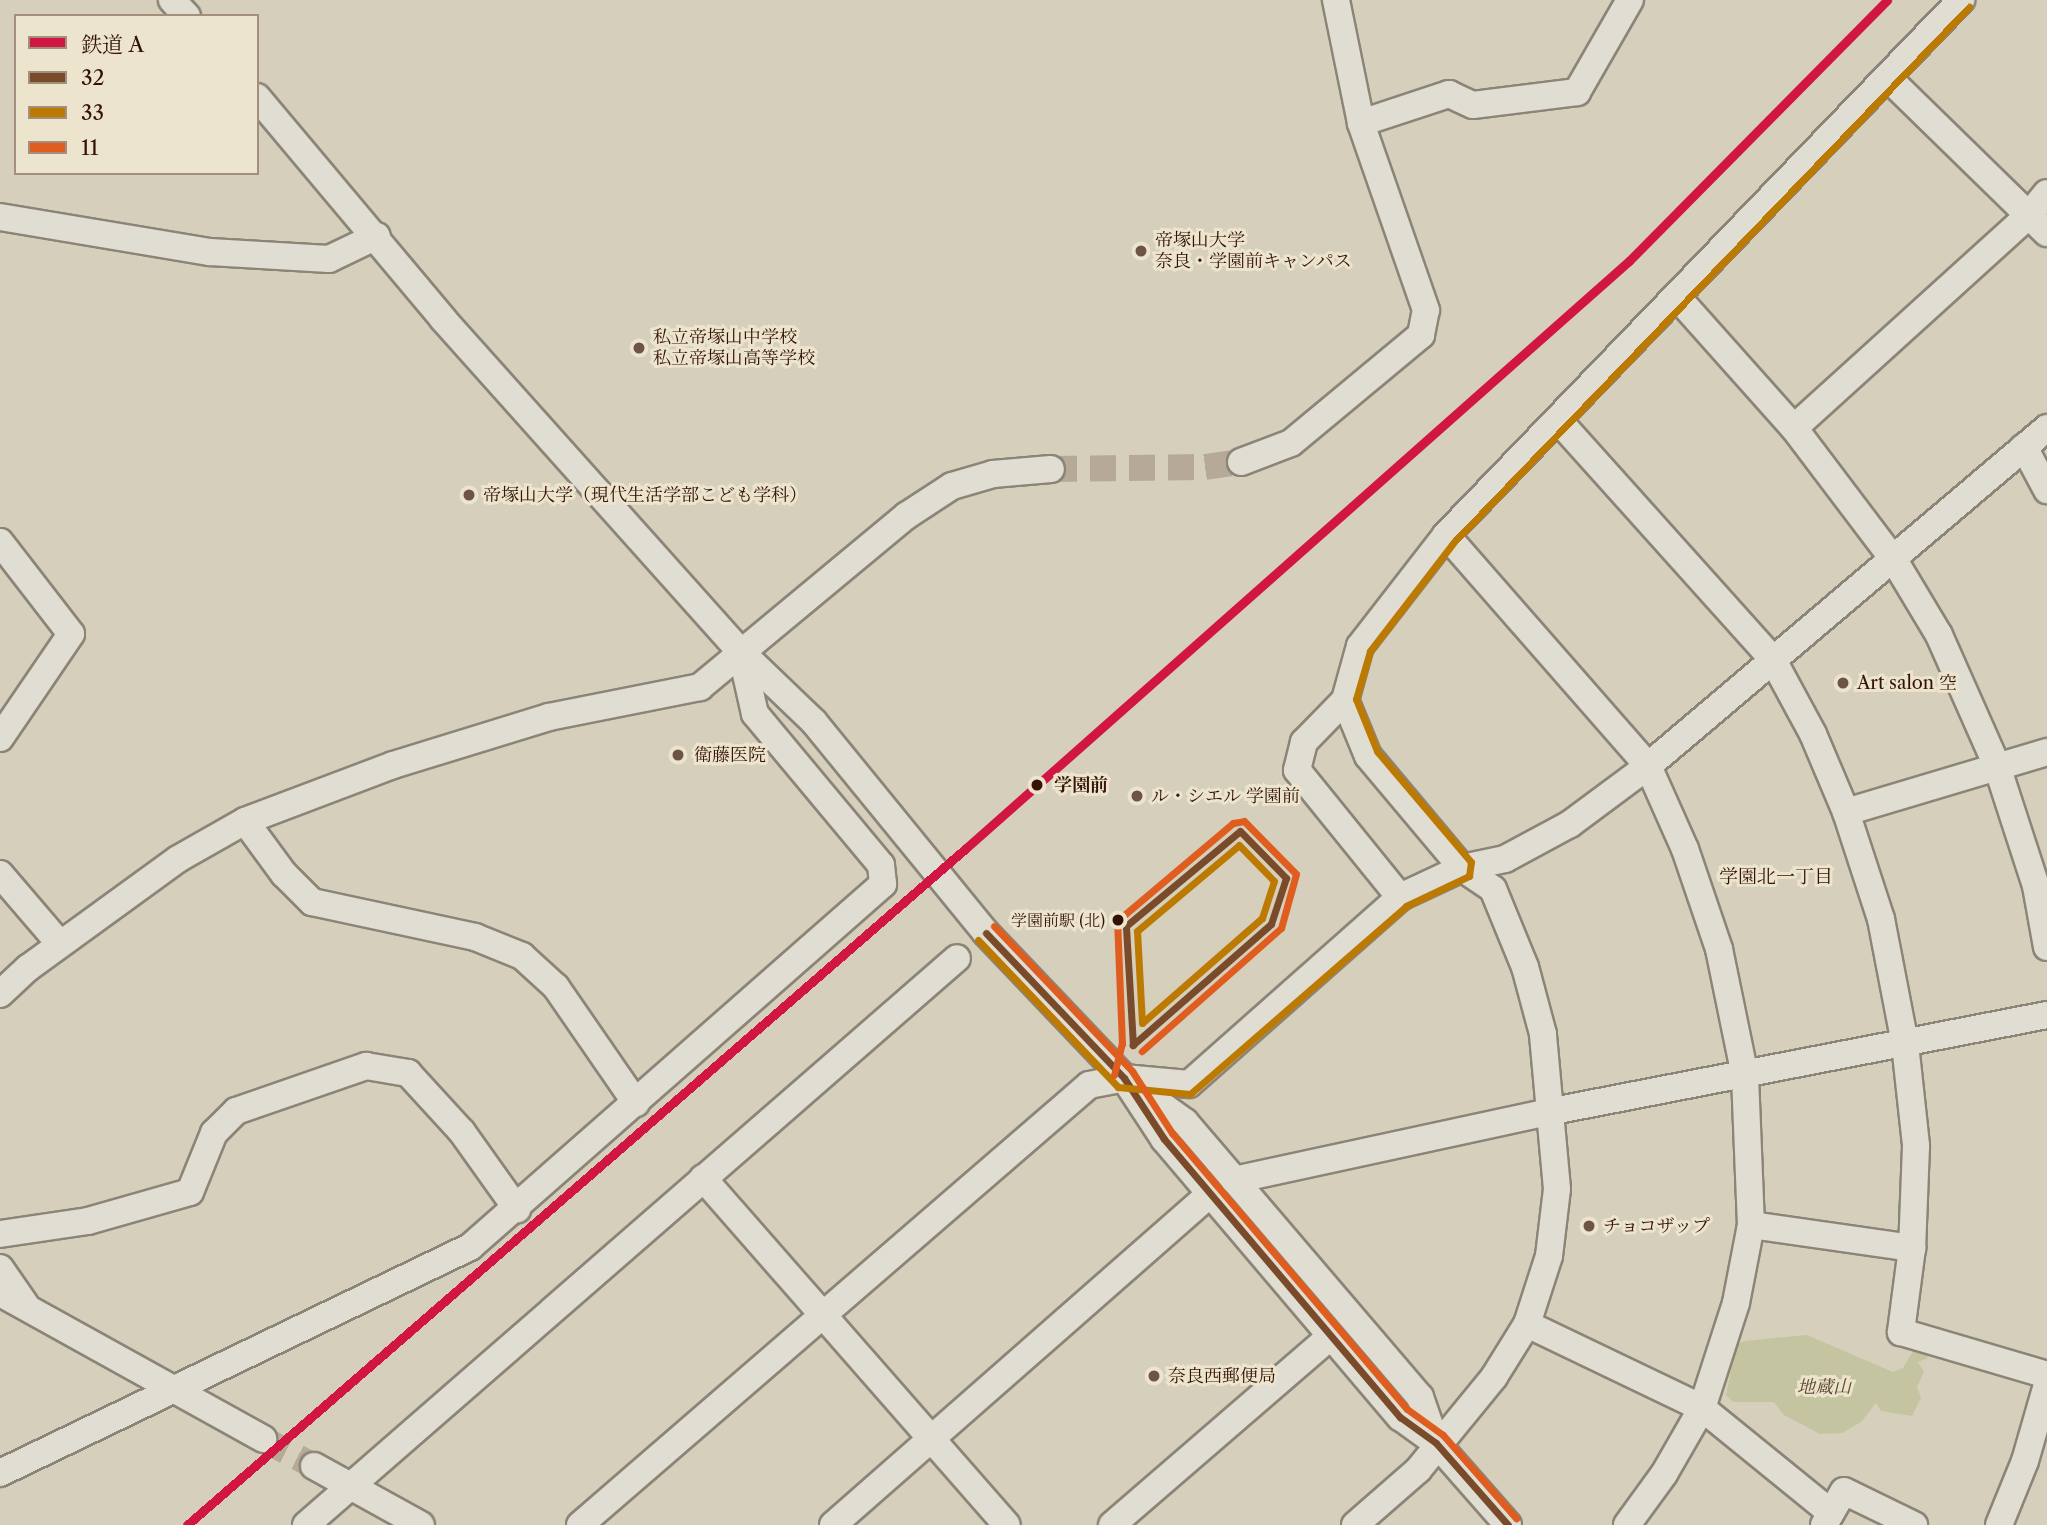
<!DOCTYPE html>
<html>
<head>
<meta charset="utf-8">
<style>
  body { margin:0 }
  #map { position:relative; width:2047px; height:1525px; overflow:hidden; background:#d6cfbb; font-family:"Libre Caslon Text","Noto Serif JP",serif }
  div>[style] { position:absolute }
  .green>* { inset:0; background:#c4c5a0 }
  .minor-tunnel>* { height:26px; margin-top:-13px; transform-origin:0; background:repeating-linear-gradient(90deg,#b6a997 0 26px,transparent 0 39px) }
  .roads { filter:drop-shadow(2px 0 #8c8477) drop-shadow(-2px 0 #8c8477) drop-shadow(0 2px #8c8477) drop-shadow(0 -2px #8c8477) }
  .minor>* { height:26px; margin:-13px; padding:0 13px; transform-origin:13px; border-radius:13px; background:#e0ddd2 }
  .bus-1>* { height:7px; margin:-3.5px; padding:0 3.5px; transform-origin:3.5px; border-radius:3.5px; background:#7a4b2a }
  .bus-2>* { height:7px; margin:-3.5px; padding:0 3.5px; transform-origin:3.5px; border-radius:3.5px; background:#bc7a02 }
  .bus-3>* { height:7px; margin:-3.5px; padding:0 3.5px; transform-origin:3.5px; border-radius:3.5px; background:#df5d1f }
  .rail-1>* { height:9px; margin:-4.5px; padding:0 4.5px; transform-origin:4.5px; border-radius:4.5px; background:#d21644 }
  .dots>* { width:19px; height:19px; translate:-50% -50%; box-sizing:border-box; border:4px solid #ece4cc; border-radius:50% }
  span { translate:-50% -50%; white-space:nowrap; text-align:center; line-height:1.15; -webkit-text-stroke:6px #ece4cc; paint-order:stroke }
  .bus-label { font-size:16px; color:#341306 }
  .right { translate:-100% -50%; text-align:right }
  .poi-label { font-size:18px; color:#341306 }
  .left { translate:0 -50%; text-align:left }
  .stop-label { font-size:18px; color:#341306; font-weight:700 }
  .park-label { font-size:18px; color:#5b462e; font-style:italic }
  .neighbourhood-label { font-size:19px; color:#341306 }
  .legend { position:absolute; left:14px; top:14px; width:245px; height:161px; box-sizing:border-box; background:#ece4cc; border:2px solid #a2907d; margin:0; padding:9px 12px; list-style:none; font-size:21px; color:#341306 }
  .legend li { display:flex; align-items:center; gap:14px; height:35px }
  .legend b { width:35px; border:2px solid #a2907d }
</style>
</head>
<body>
<div id="map">
  <div class="green">
    <div style="clip-path:polygon(1807px 1335px,1893px 1372px,1903px 1368px,1916px 1346px,1924px 1347px,1928px 1358px,1918px 1362px,1924px 1372px,1917px 1387px,1921px 1398px,1912px 1416px,1881px 1411px,1876px 1403px,1861px 1422px,1842px 1433px,1820px 1434px,1784px 1415px,1774px 1402px,1733px 1402px,1726px 1395px,1736px 1345px,1744px 1341px)"></div>
  </div>
  <div class="minor-tunnel">
    <div style="left:1051px;top:469px;width:154px;rotate:-0.7deg"></div>
    <div style="left:1205px;top:467px;width:36px;rotate:-8deg"></div>
    <div style="left:263px;top:1439px;width:58px;rotate:27.9deg"></div>
  </div>
  <div class="roads">
    <div class="minor">
      <div style="left:172px;top:0;width:22px;rotate:47deg"></div>
      <div style="left:1888px;top:78px;width:222px;rotate:44.3deg"></div>
      <div style="left:257px;top:97px;width:290px;rotate:50deg"></div>
      <div style="left:443px;top:319px;width:447px;rotate:48.2deg"></div>
      <div style="left:741px;top:652px;width:101px;rotate:43.8deg"></div>
      <div style="left:814px;top:722px;width:272px;rotate:50.8deg"></div>
      <div style="left:986px;top:933px;width:200px;rotate:46.4deg"></div>
      <div style="left:1124px;top:1078px;width:73px;rotate:56.7deg"></div>
      <div style="left:1164px;top:1139px;width:365px;rotate:49.7deg"></div>
      <div style="left:1400px;top:1417px;width:44px;rotate:35.8deg"></div>
      <div style="left:1436px;top:1443px;width:109px;rotate:48.7deg"></div>
      <div style="left:1361px;top:123px;width:93px;rotate:-18.2deg"></div>
      <div style="left:1449px;top:94px;width:26px;rotate:25deg"></div>
      <div style="left:1473px;top:105px;width:105px;rotate:-7.1deg"></div>
      <div style="left:1577px;top:92px;width:106px;rotate:-60.1deg"></div>
      <div style="left:0;top:217px;width:213px;rotate:9.5deg"></div>
      <div style="left:210px;top:252px;width:119px;rotate:3.4deg"></div>
      <div style="left:329px;top:259px;width:53px;rotate:-25.6deg"></div>
      <div style="left:1678px;top:298px;width:174px;rotate:48.3deg"></div>
      <div style="left:1794px;top:428px;width:166px;rotate:52.9deg"></div>
      <div style="left:1894px;top:560px;width:87px;rotate:59deg"></div>
      <div style="left:1939px;top:635px;width:143px;rotate:66.1deg"></div>
      <div style="left:1997px;top:766px;width:126px;rotate:72deg"></div>
      <div style="left:2036px;top:886px;width:62px;rotate:79.8deg"></div>
      <div style="left:1558px;top:420px;width:322px;rotate:48.1deg"></div>
      <div style="left:1773px;top:660px;width:84px;rotate:61.6deg"></div>
      <div style="left:1813px;top:734px;width:85px;rotate:67.1deg"></div>
      <div style="left:1846px;top:812px;width:113px;rotate:71.9deg"></div>
      <div style="left:1881px;top:919px;width:127px;rotate:79.1deg"></div>
      <div style="left:1905px;top:1044px;width:103px;rotate:83.8deg"></div>
      <div style="left:1916px;top:1146px;width:102px;rotate:92.2deg"></div>
      <div style="left:1912px;top:1248px;width:85px;rotate:97.5deg"></div>
      <div style="left:1901px;top:1332px;width:152px;rotate:16.4deg"></div>
      <div style="left:1794px;top:428px;width:317px;rotate:-42.2deg"></div>
      <div style="left:2029px;top:215px;width:28px;rotate:-51deg"></div>
      <div style="left:2024px;top:447px;width:49px;rotate:61.9deg"></div>
      <div style="left:1241px;top:462px;width:53px;rotate:-20.8deg"></div>
      <div style="left:1291px;top:443px;width:169px;rotate:-39.7deg"></div>
      <div style="left:1421px;top:335px;width:25px;rotate:-79deg"></div>
      <div style="left:1426px;top:310px;width:198px;rotate:-109.2deg"></div>
      <div style="left:1361px;top:123px;width:126px;rotate:-101.5deg"></div>
      <div style="left:1446px;top:535px;width:307px;rotate:48.8deg"></div>
      <div style="left:1648px;top:766px;width:91px;rotate:66deg"></div>
      <div style="left:1685px;top:849px;width:106px;rotate:71.2deg"></div>
      <div style="left:1719px;top:949px;width:130px;rotate:78.4deg"></div>
      <div style="left:1745px;top:1076px;width:149px;rotate:87.7deg"></div>
      <div style="left:1751px;top:1225px;width:79px;rotate:100.9deg"></div>
      <div style="left:1736px;top:1303px;width:110px;rotate:107.9deg"></div>
      <div style="left:1702px;top:1408px;width:76px;rotate:119.9deg"></div>
      <div style="left:1664px;top:1474px;width:63px;rotate:126deg"></div>
      <div style="left:0;top:542px;width:116px;rotate:52.3deg"></div>
      <div style="left:71px;top:634px;width:126px;rotate:124.3deg"></div>
      <div style="left:1345px;top:700px;width:59px;rotate:134.3deg"></div>
      <div style="left:1304px;top:742px;width:29px;rotate:104deg"></div>
      <div style="left:1297px;top:770px;width:164px;rotate:51deg"></div>
      <div style="left:1846px;top:812px;width:210px;rotate:-16.6deg"></div>
      <div style="left:245px;top:821px;width:66px;rotate:53.7deg"></div>
      <div style="left:284px;top:874px;width:40px;rotate:45deg"></div>
      <div style="left:312px;top:902px;width:167px;rotate:12.1deg"></div>
      <div style="left:475px;top:937px;width:51px;rotate:22deg"></div>
      <div style="left:522px;top:956px;width:46px;rotate:42.4deg"></div>
      <div style="left:556px;top:987px;width:141px;rotate:55.4deg"></div>
      <div style="left:0;top:874px;width:92px;rotate:49.4deg"></div>
      <div style="left:0;top:994px;width:38px;rotate:-43deg"></div>
      <div style="left:28px;top:968px;width:185px;rotate:-36deg"></div>
      <div style="left:178px;top:859px;width:77px;rotate:-29.6deg"></div>
      <div style="left:245px;top:821px;width:158px;rotate:-20.7deg"></div>
      <div style="left:393px;top:765px;width:163px;rotate:-17.1deg"></div>
      <div style="left:549px;top:717px;width:154px;rotate:-11.2deg"></div>
      <div style="left:700px;top:687px;width:268px;rotate:-39.7deg"></div>
      <div style="left:906px;top:516px;width:55px;rotate:-33.1deg"></div>
      <div style="left:952px;top:486px;width:43px;rotate:-16.3deg"></div>
      <div style="left:993px;top:474px;width:58px;rotate:-4.9deg"></div>
      <div style="left:1136px;top:1087px;width:60px;rotate:35.5deg"></div>
      <div style="left:1185px;top:1122px;width:362px;rotate:49.5deg"></div>
      <div style="left:1420px;top:1397px;width:49px;rotate:70.8deg"></div>
      <div style="left:703px;top:1178px;width:461px;rotate:48.8deg"></div>
      <div style="left:1234px;top:1180px;width:326px;rotate:-12.2deg"></div>
      <div style="left:1553px;top:1111px;width:503px;rotate:-11deg"></div>
      <div style="left:1751px;top:1225px;width:163px;rotate:8.1deg"></div>
      <div style="left:0;top:1234px;width:89px;rotate:-8.4deg"></div>
      <div style="left:88px;top:1221px;width:106px;rotate:-15.9deg"></div>
      <div style="left:190px;top:1192px;width:64px;rotate:-67.9deg"></div>
      <div style="left:214px;top:1133px;width:31px;rotate:-45deg"></div>
      <div style="left:236px;top:1111px;width:138px;rotate:-19.1deg"></div>
      <div style="left:366px;top:1066px;width:43px;rotate:9.5deg"></div>
      <div style="left:408px;top:1073px;width:80px;rotate:47.5deg"></div>
      <div style="left:462px;top:1132px;width:95px;rotate:54.5deg"></div>
      <div style="left:0;top:1268px;width:44px;rotate:55.2deg"></div>
      <div style="left:0;top:1293px;width:301px;rotate:29deg"></div>
      <div style="left:1527px;top:1324px;width:194px;rotate:25.6deg"></div>
      <div style="left:1702px;top:1408px;width:166px;rotate:39.1deg"></div>
      <div style="left:314px;top:1466px;width:122px;rotate:28.9deg"></div>
      <div style="left:0;top:1473px;width:522px;rotate:-25.68deg"></div>
      <div style="left:470px;top:1247px;width:550px;rotate:-41.31deg"></div>
      <div style="left:883px;top:884px;width:19px;rotate:-96deg"></div>
      <div style="left:881px;top:865px;width:197px;rotate:-129.8deg"></div>
      <div style="left:755px;top:714px;width:64px;rotate:-102.7deg"></div>
      <div style="left:306px;top:1525px;width:863px;rotate:-41.05deg"></div>
      <div style="left:580px;top:1525px;width:673px;rotate:-40.84deg"></div>
      <div style="left:1089px;top:1085px;width:36px;rotate:-11deg"></div>
      <div style="left:1124px;top:1078px;width:65px;rotate:5.3deg"></div>
      <div style="left:1189px;top:1084px;width:282px;rotate:-41.5deg"></div>
      <div style="left:1400px;top:897px;width:68px;rotate:-25.1deg"></div>
      <div style="left:1462px;top:868px;width:44px;rotate:-11.8deg"></div>
      <div style="left:1505px;top:859px;width:74px;rotate:-28.3deg"></div>
      <div style="left:1570px;top:824px;width:97px;rotate:-36.6deg"></div>
      <div style="left:1648px;top:766px;width:523px;rotate:-40.27deg"></div>
      <div style="left:833px;top:1525px;width:502px;rotate:-41.28deg"></div>
      <div style="left:1112px;top:1525px;width:289px;rotate:-40.8deg"></div>
      <div style="left:1355px;top:1525px;width:84px;rotate:-41.1deg"></div>
      <div style="left:1418px;top:1470px;width:120px;rotate:-50.7deg"></div>
      <div style="left:1494px;top:1377px;width:62px;rotate:-58.1deg"></div>
      <div style="left:1527px;top:1324px;width:71px;rotate:-72.1deg"></div>
      <div style="left:1549px;top:1256px;width:67px;rotate:-83.2deg"></div>
      <div style="left:1557px;top:1189px;width:156px;rotate:-95.2deg"></div>
      <div style="left:1543px;top:1034px;width:69px;rotate:-105deg"></div>
      <div style="left:1525px;top:967px;width:84px;rotate:-112.3deg"></div>
      <div style="left:1493px;top:889px;width:37px;rotate:-146deg"></div>
      <div style="left:1462px;top:868px;width:146px;rotate:-130deg"></div>
      <div style="left:1368px;top:756px;width:61px;rotate:-112.3deg"></div>
      <div style="left:1345px;top:700px;width:56px;rotate:-74.5deg"></div>
      <div style="left:1360px;top:646px;width:140px;rotate:-52.2deg"></div>
      <div style="left:1446px;top:535px;width:743px;rotate:-46.09deg"></div>
      <div style="left:1824px;top:1525px;width:39px;rotate:-60deg"></div>
      <div style="left:1844px;top:1491px;width:78px;rotate:25.9deg"></div>
      <div style="left:1999px;top:1525px;width:69px;rotate:-67.9deg"></div>
      <div style="left:2025px;top:1461px;width:79px;rotate:-73.9deg"></div>
    </div>
  </div>
  <div class="bus-1">
    <div style="left:1240px;top:831px;width:66px;rotate:45.6deg"></div>
    <div style="left:1286px;top:878px;width:48px;rotate:108.1deg"></div>
    <div style="left:1271px;top:924px;width:184px;rotate:138.8deg"></div>
    <div style="left:1133px;top:1045px;width:119px;rotate:-93.4deg"></div>
    <div style="left:1126px;top:926px;width:148px;rotate:-39.8deg"></div>
    <div style="left:986px;top:933px;width:200px;rotate:46.4deg"></div>
    <div style="left:1124px;top:1078px;width:73px;rotate:56.7deg"></div>
    <div style="left:1164px;top:1139px;width:365px;rotate:49.7deg"></div>
    <div style="left:1400px;top:1417px;width:44px;rotate:35.8deg"></div>
    <div style="left:1436px;top:1443px;width:109px;rotate:48.7deg"></div>
  </div>
  <div class="bus-2">
    <div style="left:1239px;top:845px;width:50px;rotate:45.8deg"></div>
    <div style="left:1274px;top:881px;width:39px;rotate:108deg"></div>
    <div style="left:1262px;top:918px;width:159px;rotate:138.8deg"></div>
    <div style="left:1142px;top:1023px;width:92px;rotate:-93.1deg"></div>
    <div style="left:1137px;top:931px;width:133px;rotate:-40.1deg"></div>
    <div style="left:978px;top:940px;width:203px;rotate:46.4deg"></div>
    <div style="left:1118px;top:1087px;width:72px;rotate:5.6deg"></div>
    <div style="left:1190px;top:1094px;width:286px;rotate:-41deg"></div>
    <div style="left:1406px;top:906px;width:70px;rotate:-25.5deg"></div>
    <div style="left:1469px;top:876px;width:14px;rotate:-82deg"></div>
    <div style="left:1471px;top:862px;width:145px;rotate:-130.3deg"></div>
    <div style="left:1377px;top:751px;width:56px;rotate:-112deg"></div>
    <div style="left:1356px;top:699px;width:50px;rotate:-73.7deg"></div>
    <div style="left:1370px;top:651px;width:138px;rotate:-52.4deg"></div>
    <div style="left:1454px;top:542px;width:743px;rotate:-46.09deg"></div>
  </div>
  <div class="bus-3">
    <div style="left:994px;top:926px;width:200px;rotate:46.4deg"></div>
    <div style="left:1132px;top:1071px;width:74px;rotate:57.2deg"></div>
    <div style="left:1172px;top:1133px;width:362px;rotate:49.6deg"></div>
    <div style="left:1407px;top:1409px;width:44px;rotate:35.8deg"></div>
    <div style="left:1443px;top:1435px;width:111px;rotate:48.7deg"></div>
    <div style="left:1114px;top:1075px;width:32px;rotate:-76deg"></div>
    <div style="left:1122px;top:1044px;width:123px;rotate:-92.3deg"></div>
    <div style="left:1117px;top:921px;width:152px;rotate:-40.2deg"></div>
    <div style="left:1233px;top:823px;width:11px;rotate:-10deg"></div>
    <div style="left:1244px;top:821px;width:74px;rotate:45.5deg"></div>
    <div style="left:1296px;top:874px;width:56px;rotate:105.5deg"></div>
    <div style="left:1281px;top:928px;width:186px;rotate:138.5deg"></div>
  </div>
  <div class="rail-1">
    <div style="left:187px;top:1525px;width:1031px;rotate:-40.99deg"></div>
    <div style="left:965px;top:849px;width:887px;rotate:-41.53deg"></div>
    <div style="left:1629px;top:261px;width:367px;rotate:-45.3deg"></div>
  </div>
  <div class="dots">
    <div style="left:1141px;top:251px;background:#6d5545"></div>
    <div style="left:639px;top:348px;background:#6d5545"></div>
    <div style="left:469px;top:495px;background:#6d5545"></div>
    <div style="left:1843px;top:683px;background:#6d5545"></div>
    <div style="left:678px;top:755px;background:#6d5545"></div>
    <div style="left:1037px;top:785px;background:#341306"></div>
    <div style="left:1137px;top:796px;background:#6d5545"></div>
    <div style="left:1118px;top:920px;background:#341306"></div>
    <div style="left:1589px;top:1226px;background:#6d5545"></div>
    <div style="left:1154px;top:1376px;background:#6d5545"></div>
  </div>
  <div class="bus-label">
    <span class="right" style="left:1105px;top:920px">学園前駅 (北)</span>
  </div>
  <div class="poi-label">
    <span class="left" style="left:1155px;top:251px">帝塚山大学<br>奈良・学園前キャンパス</span>
    <span class="left" style="left:653px;top:348px">私立帝塚山中学校<br>私立帝塚山高等学校</span>
    <span class="left" style="left:483px;top:495px">帝塚山大学（現代生活学部こども学科）</span>
    <span class="left" style="left:1857px;top:683px">Art salon 空</span>
    <span class="left" style="left:694px;top:755px">衛藤医院</span>
    <span class="left" style="left:1151px;top:796px">ル・シエル 学園前</span>
    <span class="left" style="left:1603px;top:1226px">チョコザップ</span>
    <span class="left" style="left:1168px;top:1376px">奈良西郵便局</span>
  </div>
  <div class="stop-label">
    <span class="left" style="left:1054px;top:785px">学園前</span>
  </div>
  <div class="park-label">
    <span style="left:1824px;top:1387px">地蔵山</span>
  </div>
  <div class="neighbourhood-label">
    <span style="left:1776px;top:877px">学園北一丁目</span>
  </div>
  <ul class="legend">
  <li><b style="height:9px;background:#d21644"></b>鉄道 A</li>
  <li><b style="height:9px;background:#7a4b2a"></b>32</li>
  <li><b style="height:9px;background:#bc7a02"></b>33</li>
  <li><b style="height:9px;background:#df5d1f"></b>11</li>
  </ul>
</div>
</body>
</html>
